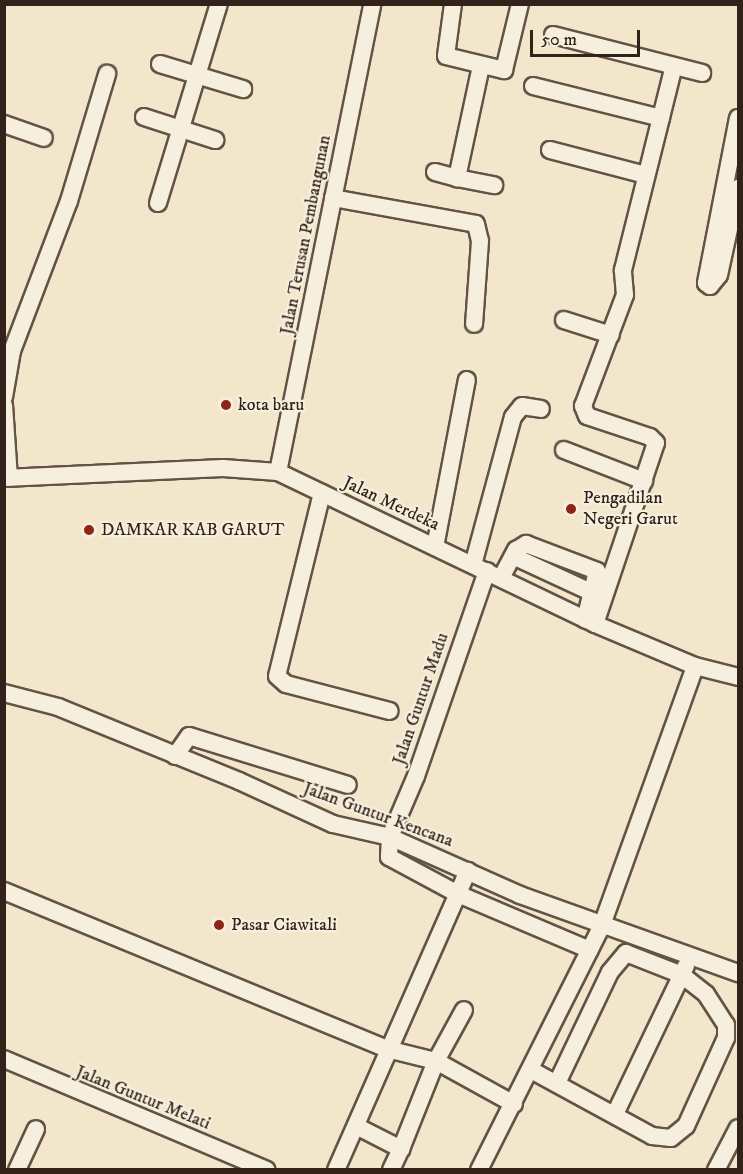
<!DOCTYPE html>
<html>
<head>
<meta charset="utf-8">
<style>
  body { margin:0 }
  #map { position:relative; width:743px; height:1174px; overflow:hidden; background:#f2e6cb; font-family:"IM FELL DW Pica",serif }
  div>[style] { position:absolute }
  .roads { filter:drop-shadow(2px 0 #625346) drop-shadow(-2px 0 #625346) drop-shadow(0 2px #625346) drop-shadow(0 -2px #625346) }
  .minor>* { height:16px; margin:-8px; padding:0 8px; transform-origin:8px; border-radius:8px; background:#f7efdd }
  .dots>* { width:16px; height:16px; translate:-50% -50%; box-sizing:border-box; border:3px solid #f7efdd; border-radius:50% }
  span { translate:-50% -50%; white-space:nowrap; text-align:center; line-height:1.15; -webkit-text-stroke:4.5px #f7efdd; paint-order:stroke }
  .street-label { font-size:18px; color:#32221a }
  .poi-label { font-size:18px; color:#32221a }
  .left { translate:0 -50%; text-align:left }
  .frame { position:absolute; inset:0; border:6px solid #32221a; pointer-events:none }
  .scale { position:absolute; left:530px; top:30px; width:110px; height:27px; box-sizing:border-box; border:3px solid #32221a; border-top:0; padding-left:8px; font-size:18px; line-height:21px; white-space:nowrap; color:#32221a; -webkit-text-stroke:4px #f7efdd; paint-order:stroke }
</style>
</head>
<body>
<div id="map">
  <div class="roads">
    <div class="minor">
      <div style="left:453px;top:4px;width:52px;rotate:97.7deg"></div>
      <div style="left:446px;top:56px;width:60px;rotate:13.6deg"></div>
      <div style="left:504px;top:70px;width:68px;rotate:-76.4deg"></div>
      <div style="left:553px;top:35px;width:154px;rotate:14.3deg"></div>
      <div style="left:160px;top:64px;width:87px;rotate:16.8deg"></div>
      <div style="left:481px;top:66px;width:115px;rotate:102.1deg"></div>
      <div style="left:457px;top:178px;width:38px;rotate:11deg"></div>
      <div style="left:533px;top:86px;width:132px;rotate:14deg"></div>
      <div style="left:144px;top:117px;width:75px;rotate:17.9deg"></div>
      <div style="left:738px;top:118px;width:168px;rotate:101deg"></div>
      <div style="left:706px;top:283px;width:5px;rotate:37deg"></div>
      <div style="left:710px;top:286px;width:14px;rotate:-51deg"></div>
      <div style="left:719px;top:275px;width:89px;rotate:-77.7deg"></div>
      <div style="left:4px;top:124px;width:42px;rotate:19.3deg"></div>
      <div style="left:550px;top:150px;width:99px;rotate:14.6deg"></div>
      <div style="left:435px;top:172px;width:23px;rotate:15deg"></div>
      <div style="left:333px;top:198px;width:145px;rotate:10.3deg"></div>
      <div style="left:476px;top:224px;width:17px;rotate:77deg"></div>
      <div style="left:480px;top:241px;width:83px;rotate:94.1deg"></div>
      <div style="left:158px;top:203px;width:208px;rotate:-73deg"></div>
      <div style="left:564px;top:320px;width:49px;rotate:17.7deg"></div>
      <div style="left:4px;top:397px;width:47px;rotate:-80.1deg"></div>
      <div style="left:12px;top:351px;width:160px;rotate:-69.2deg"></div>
      <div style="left:69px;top:201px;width:133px;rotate:-73.3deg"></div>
      <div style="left:4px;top:405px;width:73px;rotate:86.1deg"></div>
      <div style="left:564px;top:450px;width:86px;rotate:21.2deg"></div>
      <div style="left:278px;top:472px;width:477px;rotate:-78.6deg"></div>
      <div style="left:4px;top:478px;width:219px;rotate:-2.6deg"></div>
      <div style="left:223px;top:468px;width:55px;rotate:4.2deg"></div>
      <div style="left:278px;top:472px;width:352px;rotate:25.6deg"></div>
      <div style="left:595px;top:624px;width:108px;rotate:22.8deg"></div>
      <div style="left:695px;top:666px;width:44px;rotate:14.3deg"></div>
      <div style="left:322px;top:493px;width:188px;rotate:103.8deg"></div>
      <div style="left:277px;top:676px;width:12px;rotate:42deg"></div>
      <div style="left:286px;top:684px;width:107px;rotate:14.6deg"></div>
      <div style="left:435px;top:547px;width:170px;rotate:-79.2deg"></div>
      <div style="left:513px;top:556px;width:88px;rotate:24.8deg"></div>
      <div style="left:473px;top:565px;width:153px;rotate:-74.9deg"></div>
      <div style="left:513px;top:417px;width:14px;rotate:-51deg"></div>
      <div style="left:522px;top:406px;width:19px;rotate:9deg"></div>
      <div style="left:487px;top:571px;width:217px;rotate:109.1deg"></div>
      <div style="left:416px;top:776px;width:66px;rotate:113.1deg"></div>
      <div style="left:390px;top:837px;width:20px;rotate:93deg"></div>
      <div style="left:389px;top:857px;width:78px;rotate:28.2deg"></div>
      <div style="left:458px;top:894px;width:143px;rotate:23deg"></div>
      <div style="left:501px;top:578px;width:32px;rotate:-62deg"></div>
      <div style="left:516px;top:550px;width:12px;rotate:-31deg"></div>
      <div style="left:526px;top:544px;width:76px;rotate:20.8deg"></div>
      <div style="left:597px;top:571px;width:50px;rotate:103.8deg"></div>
      <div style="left:595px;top:624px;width:191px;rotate:-71.4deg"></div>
      <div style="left:656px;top:443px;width:8px;rotate:-135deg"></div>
      <div style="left:650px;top:437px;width:66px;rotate:-161.6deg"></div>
      <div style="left:587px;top:416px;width:11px;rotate:-112deg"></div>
      <div style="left:583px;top:406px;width:119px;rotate:-69.3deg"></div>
      <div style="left:625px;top:295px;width:25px;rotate:-95deg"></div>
      <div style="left:623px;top:270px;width:210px;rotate:-76deg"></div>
      <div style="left:4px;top:693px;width:56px;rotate:14.5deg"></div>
      <div style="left:58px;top:707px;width:196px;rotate:22.2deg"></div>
      <div style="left:239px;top:781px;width:103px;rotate:24.6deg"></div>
      <div style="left:333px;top:824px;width:58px;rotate:12.8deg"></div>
      <div style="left:390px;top:837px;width:142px;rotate:24deg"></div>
      <div style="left:520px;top:895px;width:232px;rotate:19.7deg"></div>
      <div style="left:175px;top:756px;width:24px;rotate:-55deg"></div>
      <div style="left:189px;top:736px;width:166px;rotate:17.1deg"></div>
      <div style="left:4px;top:891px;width:414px;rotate:22.4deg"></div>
      <div style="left:387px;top:1049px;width:50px;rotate:13.8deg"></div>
      <div style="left:436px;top:1061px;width:89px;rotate:28.9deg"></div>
      <div style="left:4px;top:1059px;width:285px;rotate:22.9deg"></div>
      <div style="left:531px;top:1070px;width:138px;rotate:28.6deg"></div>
      <div style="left:652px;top:1136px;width:19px;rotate:6deg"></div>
      <div style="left:671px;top:1138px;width:19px;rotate:-39deg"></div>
      <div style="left:686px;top:1126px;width:97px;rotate:-65.6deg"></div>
      <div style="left:726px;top:1038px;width:13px;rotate:-90deg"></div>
      <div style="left:726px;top:1025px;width:37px;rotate:-123deg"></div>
      <div style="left:706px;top:994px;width:31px;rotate:-142deg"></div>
      <div style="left:682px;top:975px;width:60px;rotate:-158.6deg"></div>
      <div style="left:626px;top:953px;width:25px;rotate:130deg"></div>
      <div style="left:610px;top:972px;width:123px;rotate:115.5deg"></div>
      <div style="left:615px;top:1114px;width:164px;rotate:-64.4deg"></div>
      <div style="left:356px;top:1126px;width:51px;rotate:27.1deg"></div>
      <div style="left:401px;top:1149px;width:95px;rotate:-68.3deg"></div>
      <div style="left:436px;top:1061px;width:58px;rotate:-61.2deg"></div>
      <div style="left:17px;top:1170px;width:45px;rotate:-65.1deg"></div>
      <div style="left:336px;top:1170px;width:327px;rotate:-66.2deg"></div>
      <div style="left:391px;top:1170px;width:23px;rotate:-65deg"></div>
      <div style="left:479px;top:1170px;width:274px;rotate:-63.3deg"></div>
      <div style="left:602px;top:925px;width:275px;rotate:-70.2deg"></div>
      <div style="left:716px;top:1170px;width:47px;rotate:-62.4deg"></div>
    </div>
  </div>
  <div class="dots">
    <div style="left:226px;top:405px;background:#8f2418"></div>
    <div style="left:571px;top:509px;background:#8f2418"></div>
    <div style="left:89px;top:530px;background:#8f2418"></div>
    <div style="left:219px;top:925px;background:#8f2418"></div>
  </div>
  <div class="street-label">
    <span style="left:306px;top:235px;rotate:-79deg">Jalan Terusan Pembangunan</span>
    <span style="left:391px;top:504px;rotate:25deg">Jalan Merdeka</span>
    <span style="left:421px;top:699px;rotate:-71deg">Jalan Guntur Madu</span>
    <span style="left:378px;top:815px;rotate:20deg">Jalan Guntur Kencana</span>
    <span style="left:143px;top:1098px;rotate:22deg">Jalan Guntur Melati</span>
  </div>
  <div class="poi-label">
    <span class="left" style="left:238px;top:405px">kota baru</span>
    <span class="left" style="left:583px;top:509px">Pengadilan<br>Negeri Garut</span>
    <span class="left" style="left:101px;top:530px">DAMKAR KAB GARUT</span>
    <span class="left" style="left:231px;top:925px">Pasar Ciawitali</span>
  </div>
  <div class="frame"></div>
  <div class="scale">50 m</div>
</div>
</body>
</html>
